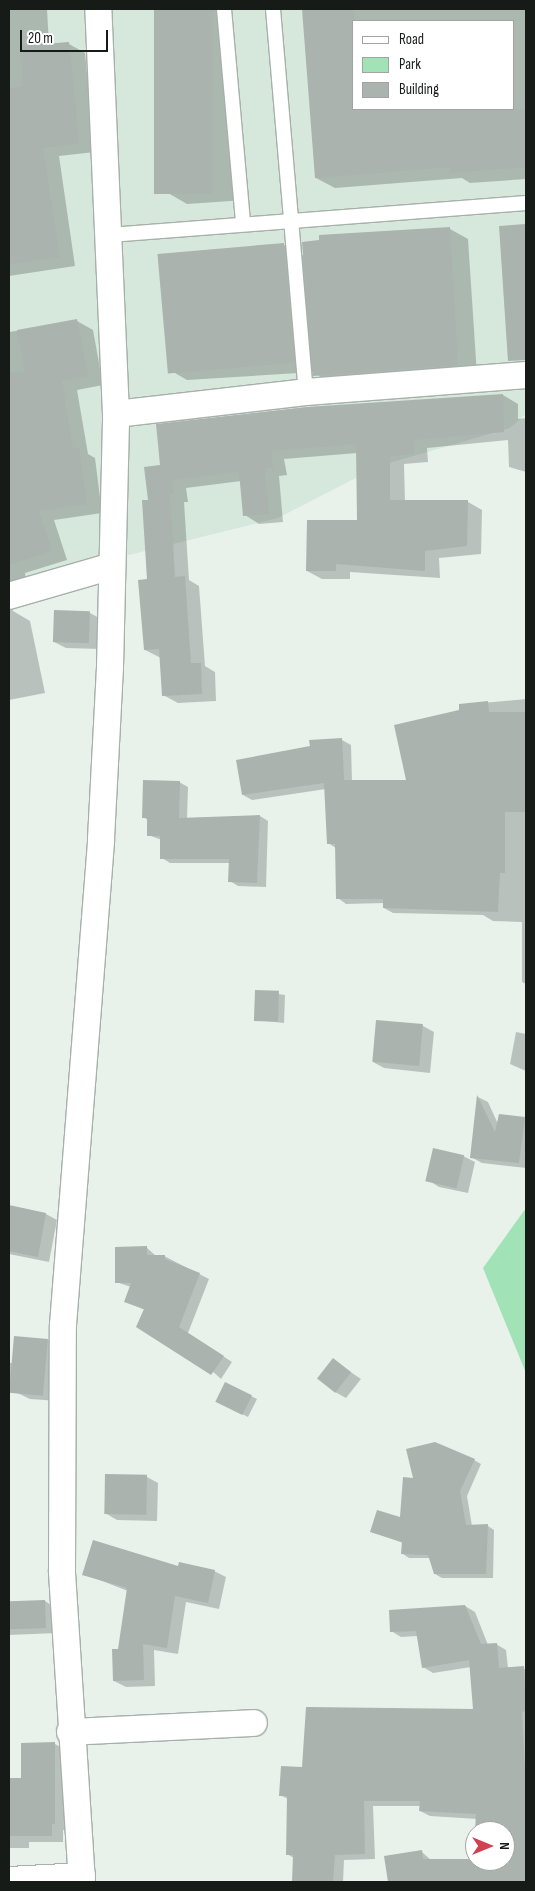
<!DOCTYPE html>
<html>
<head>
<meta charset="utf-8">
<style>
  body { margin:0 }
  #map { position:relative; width:535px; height:1891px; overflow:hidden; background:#e8f2eb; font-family:"Sofia Sans Condensed",sans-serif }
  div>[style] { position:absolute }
  .built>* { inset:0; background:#d6e7db }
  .green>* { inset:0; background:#a1e2b7 }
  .shadow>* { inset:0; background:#0003 }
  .building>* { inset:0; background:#aab3ad; transform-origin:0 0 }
  .roads { filter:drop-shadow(1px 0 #a7b0aa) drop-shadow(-1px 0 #a7b0aa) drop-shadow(0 1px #a7b0aa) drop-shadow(0 -1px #a7b0aa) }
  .lane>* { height:14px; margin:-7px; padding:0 7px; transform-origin:7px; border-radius:7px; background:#fff }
  .street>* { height:26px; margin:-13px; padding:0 13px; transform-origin:13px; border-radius:13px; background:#fff }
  span { translate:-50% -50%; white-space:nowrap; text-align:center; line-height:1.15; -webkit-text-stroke:4.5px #fff; paint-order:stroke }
  .frame { position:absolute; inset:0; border:10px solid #171b18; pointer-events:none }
  .legend { position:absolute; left:352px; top:20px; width:162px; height:90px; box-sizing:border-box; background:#fff; border:1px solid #a2a4a3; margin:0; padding:6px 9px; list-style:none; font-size:15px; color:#171b18 }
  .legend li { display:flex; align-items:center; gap:10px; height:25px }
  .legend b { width:25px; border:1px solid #a2a4a3 }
  .north { position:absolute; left:465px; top:1821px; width:50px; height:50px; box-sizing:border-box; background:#fff; border:1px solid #a2a4a3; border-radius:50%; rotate:90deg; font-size:14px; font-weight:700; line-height:20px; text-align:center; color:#171b18 }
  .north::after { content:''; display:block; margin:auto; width:18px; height:22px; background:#d14152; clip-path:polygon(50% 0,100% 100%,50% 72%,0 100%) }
  .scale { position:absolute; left:20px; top:30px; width:88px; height:22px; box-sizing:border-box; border:2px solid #171b18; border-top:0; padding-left:6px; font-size:15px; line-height:18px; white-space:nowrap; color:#171b18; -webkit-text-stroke:4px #fff; paint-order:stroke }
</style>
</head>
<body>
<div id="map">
  <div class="built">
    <div style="clip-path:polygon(evenodd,9px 9px,526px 9px,526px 414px,510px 428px,379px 466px,278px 518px,36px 578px,9px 581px,9px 9px,354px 21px,514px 21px,514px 109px,354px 109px,354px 21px)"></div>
  </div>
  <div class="green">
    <div style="clip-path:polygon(526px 1208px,526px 1373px,483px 1268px)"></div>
  </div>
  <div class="shadow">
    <div style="clip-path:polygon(9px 9px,47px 9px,49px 45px,69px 44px,85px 53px,95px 152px,59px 156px,75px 266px,9px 276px)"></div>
    <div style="clip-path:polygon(155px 9px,231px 9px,245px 200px,187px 204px,168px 193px)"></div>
    <div style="clip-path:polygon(evenodd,303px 9px,526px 9px,526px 179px,470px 183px,462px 178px,335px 188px,316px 178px,303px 9px,354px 21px,514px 21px,514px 109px,354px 109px,354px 21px)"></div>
    <div style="clip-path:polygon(526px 225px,526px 351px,523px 351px,500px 227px)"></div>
    <div style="clip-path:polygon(450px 229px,468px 239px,477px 375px,333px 386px,314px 372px,187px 380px,168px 369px,284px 245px,304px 256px)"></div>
    <div style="clip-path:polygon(77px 321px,93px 330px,103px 385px,77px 390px,88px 454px,95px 458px,102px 513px,54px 520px,67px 560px,25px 573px,26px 581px,10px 602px,13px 611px,30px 621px,45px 693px,9px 700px,9px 332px)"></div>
    <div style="clip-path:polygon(503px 395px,518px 404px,518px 419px,526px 418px,526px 472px,509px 467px,508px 440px,427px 448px,428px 462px,404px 464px,405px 502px,468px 502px,482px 510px,481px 554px,439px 558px,440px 578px,350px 572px,350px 579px,322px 579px,307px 571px,359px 521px,357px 453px,284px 459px,287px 475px,279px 476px,283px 522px,259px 524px,245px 515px,241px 481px,186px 488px,188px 502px,184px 502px,189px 580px,199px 586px,205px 666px,215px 672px,216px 701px,178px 703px,163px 695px,161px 658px,145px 650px,150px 501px,161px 466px,308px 408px)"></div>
    <div style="clip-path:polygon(90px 613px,101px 619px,100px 649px,66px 648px,54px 642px)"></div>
    <div style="clip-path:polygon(526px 699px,526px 984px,522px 982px,522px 922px,493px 921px,483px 915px,393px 913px,384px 908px,384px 903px,346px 904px,338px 898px,336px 848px,328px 843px,326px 789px,252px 800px,243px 795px,342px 740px,351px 745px,352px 781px,408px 781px,460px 711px,460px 705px)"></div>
    <div style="clip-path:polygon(179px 782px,188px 787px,187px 819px,260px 816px,268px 821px,266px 887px,238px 886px,230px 881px,230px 863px,170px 863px,162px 858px,162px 840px,148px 835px,148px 820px,143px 817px)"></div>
    <div style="clip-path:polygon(257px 991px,285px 995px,284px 1023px,257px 1020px)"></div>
    <div style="clip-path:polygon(377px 1021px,423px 1026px,434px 1032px,430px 1073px,384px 1068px,373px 1062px)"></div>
    <div style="clip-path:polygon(516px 1032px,526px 1034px,526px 1071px,510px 1064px)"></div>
    <div style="clip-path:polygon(478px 1097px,488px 1102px,498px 1124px,526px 1119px,526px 1168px,482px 1163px,471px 1157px)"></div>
    <div style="clip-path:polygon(463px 1156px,475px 1162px,468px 1193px,439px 1187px,428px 1180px)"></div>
    <div style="clip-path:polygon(9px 1207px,46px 1214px,57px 1220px,49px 1262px,9px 1254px)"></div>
    <div style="clip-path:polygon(146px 1247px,156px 1256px,164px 1256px,209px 1279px,188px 1333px,232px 1362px,221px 1379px,145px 1310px,126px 1302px,131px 1287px,116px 1282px)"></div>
    <div style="clip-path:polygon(48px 1340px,59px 1347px,58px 1401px,30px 1399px,9px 1389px,9px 1362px,13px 1364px)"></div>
    <div style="clip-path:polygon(333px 1360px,361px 1379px,346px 1398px,335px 1392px)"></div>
    <div style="clip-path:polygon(251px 1396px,257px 1399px,248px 1417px,222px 1404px)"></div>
    <div style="clip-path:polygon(474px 1460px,481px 1464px,467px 1496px,472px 1526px,488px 1526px,494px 1530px,493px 1578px,442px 1578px,435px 1574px,430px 1558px,409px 1558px,403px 1554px,403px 1543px,372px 1532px,401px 1519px,415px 1479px)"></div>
    <div style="clip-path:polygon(147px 1477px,158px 1483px,157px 1521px,117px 1520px,105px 1513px)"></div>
    <div style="clip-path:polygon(179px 1567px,214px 1571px,226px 1577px,219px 1609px,186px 1602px,178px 1654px,154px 1650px,155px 1686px,126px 1687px,114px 1681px,128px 1591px,84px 1574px)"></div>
    <div style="clip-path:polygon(45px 1601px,56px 1608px,57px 1633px,9px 1635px,9px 1603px)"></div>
    <div style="clip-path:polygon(465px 1606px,475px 1612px,488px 1645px,496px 1644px,506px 1650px,508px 1668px,526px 1669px,526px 1882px,389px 1882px,386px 1857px,422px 1852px,432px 1861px,505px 1861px,505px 1831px,476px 1831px,477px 1819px,430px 1816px,420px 1811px,421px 1806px,373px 1806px,375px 1859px,344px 1860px,343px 1882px,293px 1882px,294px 1858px,287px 1854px,288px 1799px,280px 1795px,304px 1769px,474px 1710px,471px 1667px,433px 1673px,423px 1667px,418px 1636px,401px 1637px,391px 1631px)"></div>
    <div style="clip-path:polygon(55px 1744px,66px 1750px,66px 1830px,63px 1830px,63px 1842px,29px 1842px,29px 1848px,9px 1848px,9px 1779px,22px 1779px)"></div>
  </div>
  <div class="building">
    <div style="left:154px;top:9px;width:59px;height:185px"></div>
    <div style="clip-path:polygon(302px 9px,354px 9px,354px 109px,526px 109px,526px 167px,450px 173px,450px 167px,315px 178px)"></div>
    <div style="clip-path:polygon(69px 42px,79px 144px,43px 148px,60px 257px,9px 264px,9px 88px,23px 86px,20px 46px)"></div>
    <div style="clip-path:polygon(526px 224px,526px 360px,508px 361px,499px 226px)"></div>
    <div style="clip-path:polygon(450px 227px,458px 365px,313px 376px,302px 242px,319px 240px,319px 235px)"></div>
    <div style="left:284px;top:243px;width:120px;height:127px;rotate:85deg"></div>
    <div style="clip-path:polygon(77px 319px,88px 376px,62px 381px,73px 449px,79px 448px,87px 504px,39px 511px,52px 551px,9px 565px,9px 373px,25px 371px,17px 330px)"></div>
    <div style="clip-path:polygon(503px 394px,504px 432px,413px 440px,414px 454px,390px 456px,390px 500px,468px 500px,467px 546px,425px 551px,425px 571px,336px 564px,336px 571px,306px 571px,307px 520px,357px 520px,356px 444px,271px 451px,273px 468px,265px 469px,269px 514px,243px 516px,239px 472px,172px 480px,174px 494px,170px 494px,175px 577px,185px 576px,191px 663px,201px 663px,202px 694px,162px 696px,159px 649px,144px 650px,138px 580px,147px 579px,142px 500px,148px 500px,144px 467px,160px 465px,156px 424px,307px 407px)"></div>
    <div style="left:54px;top:610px;width:36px;height:32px;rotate:2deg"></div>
    <div style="clip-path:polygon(488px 701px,489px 712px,526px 712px,526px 812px,505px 812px,505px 873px,500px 873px,498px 912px,383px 908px,383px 899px,336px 899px,335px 844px,327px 844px,324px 783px,242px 795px,236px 760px,310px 746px,309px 740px,342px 738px,344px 780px,406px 780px,394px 725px,459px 710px,459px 704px)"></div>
    <div style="clip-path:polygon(143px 780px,180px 781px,179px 818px,260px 815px,257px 883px,228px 882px,229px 859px,160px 859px,160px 836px,147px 836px,147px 818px,142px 818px)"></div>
    <div style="left:255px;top:990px;width:24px;height:31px;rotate:2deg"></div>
    <div style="left:376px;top:1020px;width:47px;height:42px;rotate:5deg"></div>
    <div style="clip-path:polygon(477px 1095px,495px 1132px,499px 1114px,525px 1117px,519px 1163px,470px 1158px)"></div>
    <div style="left:433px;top:1148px;width:32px;height:34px;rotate:13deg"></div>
    <div style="clip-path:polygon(9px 1205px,46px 1213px,38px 1257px,9px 1251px)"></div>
    <div style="clip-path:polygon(147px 1246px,147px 1255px,165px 1255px,165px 1259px,200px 1273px,179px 1327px,224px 1356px,211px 1375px,136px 1327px,144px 1309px,124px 1302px,131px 1283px,115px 1283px,115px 1247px)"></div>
    <div style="left:14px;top:1336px;width:34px;height:57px;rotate:5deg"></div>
    <div style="left:333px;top:1358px;width:23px;height:26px;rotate:38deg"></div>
    <div style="left:225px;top:1382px;width:30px;height:22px;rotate:26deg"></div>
    <div style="clip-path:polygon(435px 1442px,475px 1459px,460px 1491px,466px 1525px,488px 1524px,486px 1574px,434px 1574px,428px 1555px,401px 1554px,402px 1542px,370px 1532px,377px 1510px,400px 1517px,403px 1477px,413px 1478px,406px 1449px)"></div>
    <div style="left:105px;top:1474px;width:42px;height:40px;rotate:1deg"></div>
    <div style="clip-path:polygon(93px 1540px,178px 1566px,179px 1562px,215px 1570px,208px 1603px,175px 1596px,167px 1648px,143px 1644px,144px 1680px,113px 1681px,112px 1649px,118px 1649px,127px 1588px,82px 1575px)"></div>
    <div style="left:45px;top:1600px;width:28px;height:36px;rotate:88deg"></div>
    <div style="clip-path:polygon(465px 1605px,481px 1644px,497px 1643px,499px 1668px,524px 1666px,526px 1711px,522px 1712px,526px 1788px,526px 1882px,388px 1882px,384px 1856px,422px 1850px,423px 1859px,474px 1859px,475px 1836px,475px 1861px,505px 1861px,505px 1831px,475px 1831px,476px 1814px,419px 1811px,420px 1801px,364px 1801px,365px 1854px,335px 1855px,333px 1882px,292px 1882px,293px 1855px,286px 1855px,287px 1796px,279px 1796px,281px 1766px,302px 1767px,306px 1707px,473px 1709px,469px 1660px,422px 1668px,416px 1631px,390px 1632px,389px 1610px)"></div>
    <div style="clip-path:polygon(55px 1742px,55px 1824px,52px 1824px,52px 1836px,9px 1836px,9px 1778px,21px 1778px,21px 1743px)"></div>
  </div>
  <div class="roads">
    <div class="lane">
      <div style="left:224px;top:9px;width:215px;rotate:84.9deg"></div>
      <div style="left:273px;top:9px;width:384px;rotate:85.1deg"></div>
      <div style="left:110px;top:235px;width:417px;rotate:-4.4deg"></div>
    </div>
    <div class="street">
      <div style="left:116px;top:414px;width:191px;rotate:-6.6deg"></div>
      <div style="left:306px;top:392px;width:221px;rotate:-4.4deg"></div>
      <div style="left:9px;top:596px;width:107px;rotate:-16.2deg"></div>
      <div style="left:70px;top:1732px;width:184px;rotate:-2.8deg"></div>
      <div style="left:9px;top:1880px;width:73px;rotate:-3.1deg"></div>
      <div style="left:82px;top:1882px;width:312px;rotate:-93.7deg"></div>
      <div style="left:62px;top:1571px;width:246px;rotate:-89.8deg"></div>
      <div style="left:63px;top:1325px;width:487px;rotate:-85.5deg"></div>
      <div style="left:101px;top:839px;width:172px;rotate:-87deg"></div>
      <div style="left:110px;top:667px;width:253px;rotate:-88.6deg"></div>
      <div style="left:116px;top:414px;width:405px;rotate:-92.5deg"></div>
    </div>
  </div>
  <div class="frame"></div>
  <ul class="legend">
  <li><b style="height:6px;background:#fff"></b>Road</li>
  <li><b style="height:14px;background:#a1e2b7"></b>Park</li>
  <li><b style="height:14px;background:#aab3ad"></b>Building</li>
  </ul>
  <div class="north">N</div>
  <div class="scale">20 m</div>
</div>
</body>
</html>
